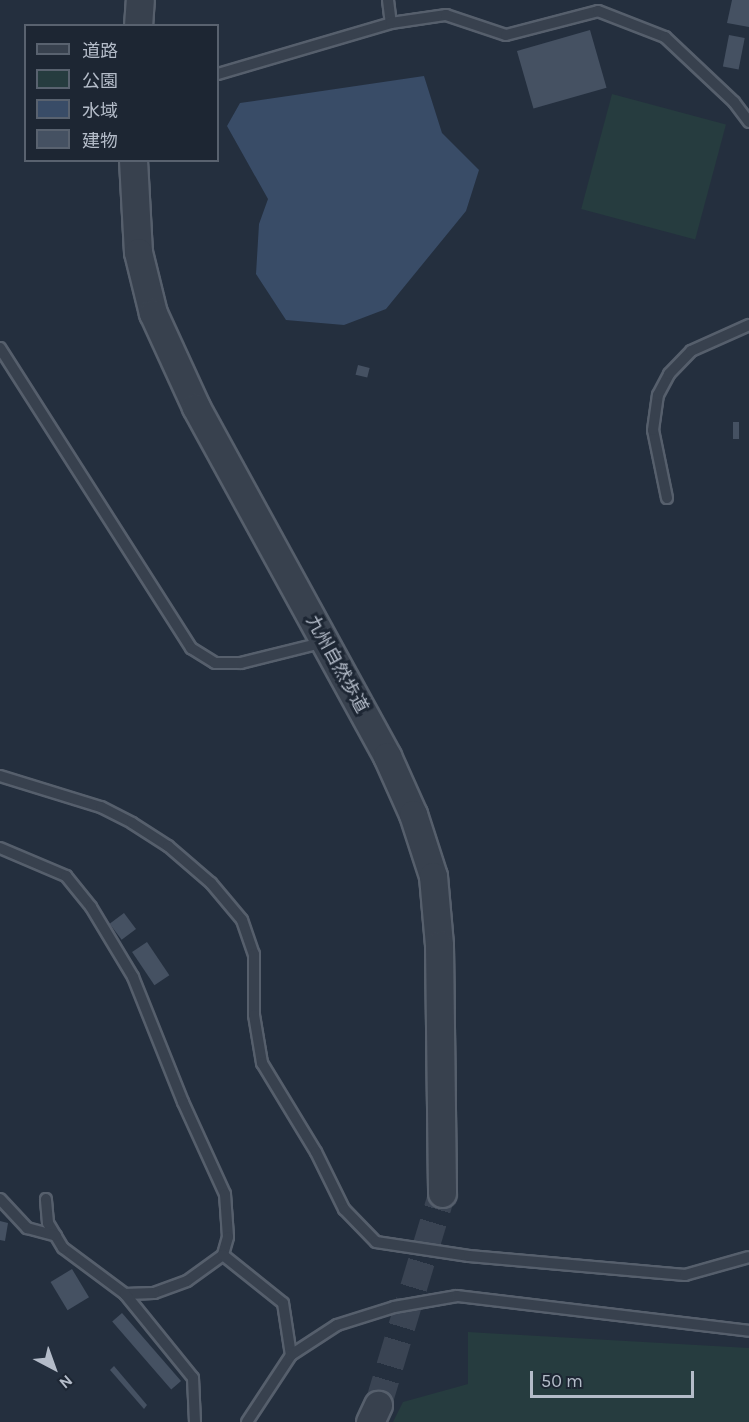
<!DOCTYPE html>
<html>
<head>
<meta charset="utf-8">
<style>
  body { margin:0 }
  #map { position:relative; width:749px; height:1422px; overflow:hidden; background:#242f3e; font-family:Karla,"Noto Sans JP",sans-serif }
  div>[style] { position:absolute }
  .green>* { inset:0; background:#263c3f; transform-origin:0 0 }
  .water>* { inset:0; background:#394c67 }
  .building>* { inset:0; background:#455162; transform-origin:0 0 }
  .tertiary-tunnel>* { height:27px; margin-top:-13.5px; transform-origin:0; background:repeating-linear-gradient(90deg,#3a4453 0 27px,transparent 0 41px) }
  .roads { filter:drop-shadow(2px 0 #565f6c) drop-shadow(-2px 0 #565f6c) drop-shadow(0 2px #565f6c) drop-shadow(0 -2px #565f6c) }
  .service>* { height:10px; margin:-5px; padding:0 5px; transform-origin:5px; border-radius:5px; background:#38414e }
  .tertiary>* { height:27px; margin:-13.5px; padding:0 13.5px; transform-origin:13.5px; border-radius:13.5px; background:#38414e }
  span { translate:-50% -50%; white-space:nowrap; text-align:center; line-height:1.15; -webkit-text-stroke:6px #1d2633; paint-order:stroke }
  .street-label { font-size:18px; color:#b4bcc9 }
  .legend { position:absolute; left:24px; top:24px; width:195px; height:138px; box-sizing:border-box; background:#1d2633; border:2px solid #59626f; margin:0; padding:8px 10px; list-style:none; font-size:18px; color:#b4bcc9 }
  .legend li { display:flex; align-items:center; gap:12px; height:30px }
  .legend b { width:30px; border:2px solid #59626f }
  .north { position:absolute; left:24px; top:1338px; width:60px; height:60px; -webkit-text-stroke:4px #1d2633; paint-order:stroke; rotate:139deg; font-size:16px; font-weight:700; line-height:24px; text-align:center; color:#b4bcc9 }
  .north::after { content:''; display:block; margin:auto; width:21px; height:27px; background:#b4bcc9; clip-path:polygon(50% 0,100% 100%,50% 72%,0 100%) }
  .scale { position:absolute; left:530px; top:1371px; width:164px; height:27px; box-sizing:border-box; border:3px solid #b4bcc9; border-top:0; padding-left:8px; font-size:18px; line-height:21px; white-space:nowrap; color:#b4bcc9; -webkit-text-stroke:4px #1d2633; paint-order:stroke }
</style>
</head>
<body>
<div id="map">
  <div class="green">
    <div style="left:612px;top:94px;width:118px;height:119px;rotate:15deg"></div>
    <div style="clip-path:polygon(468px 1332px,749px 1348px,749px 1422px,393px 1422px,403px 1402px,468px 1384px)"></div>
  </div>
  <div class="water">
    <div style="clip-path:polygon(424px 76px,442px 133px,479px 170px,466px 211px,386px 309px,344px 325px,286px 320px,256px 274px,259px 224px,268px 199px,227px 126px,240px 103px)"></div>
  </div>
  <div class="building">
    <div style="clip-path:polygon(732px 0,749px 0,749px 27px,727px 23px)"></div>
    <div style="left:590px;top:30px;width:60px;height:76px;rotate:74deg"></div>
    <div style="left:729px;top:35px;width:16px;height:32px;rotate:11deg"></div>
    <div style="left:358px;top:365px;width:12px;height:10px;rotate:14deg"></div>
    <div style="left:733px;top:422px;width:6px;height:17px"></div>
    <div style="left:124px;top:913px;width:20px;height:18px;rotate:53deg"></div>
    <div style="left:147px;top:942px;width:40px;height:18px;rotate:56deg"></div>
    <div style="clip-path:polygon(0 1221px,8px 1223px,5px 1241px,0 1240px)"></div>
    <div style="left:72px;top:1269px;width:33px;height:25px;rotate:59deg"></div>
    <div style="left:122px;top:1313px;width:90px;height:13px;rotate:49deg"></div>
    <div style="clip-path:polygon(114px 1366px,147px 1405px,144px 1409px,110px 1370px)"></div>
  </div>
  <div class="tertiary-tunnel">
    <div style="left:378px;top:1405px;width:221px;rotate:-73.2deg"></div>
  </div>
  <div class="roads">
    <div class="service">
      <div style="left:388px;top:0;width:23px;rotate:83deg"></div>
      <div style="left:218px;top:74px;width:180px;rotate:-16.4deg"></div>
      <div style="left:391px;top:23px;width:56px;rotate:-8.3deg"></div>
      <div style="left:446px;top:15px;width:63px;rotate:18.4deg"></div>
      <div style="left:506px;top:35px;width:95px;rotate:-14.6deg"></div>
      <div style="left:598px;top:11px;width:72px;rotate:21.2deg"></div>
      <div style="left:665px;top:37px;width:95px;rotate:43.3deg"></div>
      <div style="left:734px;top:102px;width:25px;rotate:53deg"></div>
      <div style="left:0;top:348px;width:356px;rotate:57.5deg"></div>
      <div style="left:191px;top:648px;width:28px;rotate:32deg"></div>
      <div style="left:215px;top:663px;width:26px"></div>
      <div style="left:241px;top:663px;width:87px;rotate:-14deg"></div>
      <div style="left:667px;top:498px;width:69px;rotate:-101.6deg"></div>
      <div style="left:653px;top:430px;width:35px;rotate:-82deg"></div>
      <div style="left:658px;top:395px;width:24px;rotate:-62deg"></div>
      <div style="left:669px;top:374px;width:32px;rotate:-46deg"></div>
      <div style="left:691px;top:351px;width:64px;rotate:-24.1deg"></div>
      <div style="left:0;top:776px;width:106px;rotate:17.1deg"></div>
      <div style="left:101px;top:807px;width:35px;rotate:27deg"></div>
      <div style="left:132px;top:823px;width:43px;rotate:32.6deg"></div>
      <div style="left:168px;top:846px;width:57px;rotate:40.7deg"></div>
      <div style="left:211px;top:883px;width:48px;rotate:50deg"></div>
      <div style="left:242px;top:920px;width:36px;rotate:71deg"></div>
      <div style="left:254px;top:954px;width:61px;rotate:90deg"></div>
      <div style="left:254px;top:1015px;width:49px;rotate:80.5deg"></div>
      <div style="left:262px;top:1063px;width:104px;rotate:58.8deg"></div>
      <div style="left:316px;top:1152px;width:64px;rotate:63.8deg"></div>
      <div style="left:344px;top:1209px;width:46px;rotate:45.9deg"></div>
      <div style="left:376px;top:1242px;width:94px;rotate:8.6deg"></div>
      <div style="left:469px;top:1256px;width:217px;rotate:5deg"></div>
      <div style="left:685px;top:1275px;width:66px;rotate:-15.7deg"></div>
      <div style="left:0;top:848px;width:72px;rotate:23deg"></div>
      <div style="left:66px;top:876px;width:40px;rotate:51deg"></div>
      <div style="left:91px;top:907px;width:82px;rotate:59deg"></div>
      <div style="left:133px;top:977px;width:135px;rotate:68.2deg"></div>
      <div style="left:183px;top:1102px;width:101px;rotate:65.5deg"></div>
      <div style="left:225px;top:1194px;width:43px;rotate:86deg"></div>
      <div style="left:228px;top:1237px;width:19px;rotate:106deg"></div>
      <div style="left:223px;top:1255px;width:44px;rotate:144.2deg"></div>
      <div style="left:187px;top:1281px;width:35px;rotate:160deg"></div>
      <div style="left:154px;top:1293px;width:29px;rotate:178deg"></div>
      <div style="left:125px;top:1294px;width:77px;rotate:-143.4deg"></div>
      <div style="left:63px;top:1248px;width:29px;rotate:-121deg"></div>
      <div style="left:48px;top:1223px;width:24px;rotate:-95deg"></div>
      <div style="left:0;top:1199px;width:40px;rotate:47deg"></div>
      <div style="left:27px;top:1228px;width:30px;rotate:15deg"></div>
      <div style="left:223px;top:1255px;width:77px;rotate:38.7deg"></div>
      <div style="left:283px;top:1303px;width:53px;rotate:81.3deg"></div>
      <div style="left:125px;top:1294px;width:108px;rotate:51deg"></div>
      <div style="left:193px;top:1378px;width:44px;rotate:87.4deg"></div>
      <div style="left:247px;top:1422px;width:80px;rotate:-56.7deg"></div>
      <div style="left:291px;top:1355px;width:55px;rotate:-33.1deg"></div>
      <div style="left:337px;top:1325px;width:60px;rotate:-17.5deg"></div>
      <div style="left:394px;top:1307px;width:64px;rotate:-9.9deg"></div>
      <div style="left:457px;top:1296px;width:294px;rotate:6.8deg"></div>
    </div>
    <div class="tertiary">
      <div style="left:138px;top:26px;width:26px;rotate:-86deg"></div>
      <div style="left:133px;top:160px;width:92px;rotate:86.9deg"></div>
      <div style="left:138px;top:252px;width:63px;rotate:76.2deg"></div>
      <div style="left:153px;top:313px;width:103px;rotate:65.4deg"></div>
      <div style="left:196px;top:407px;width:398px;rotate:61.3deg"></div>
      <div style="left:387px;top:756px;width:64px;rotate:65.9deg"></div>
      <div style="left:413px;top:814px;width:65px;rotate:72.1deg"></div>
      <div style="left:433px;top:876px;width:69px;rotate:85deg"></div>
      <div style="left:439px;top:945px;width:248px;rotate:89.3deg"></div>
      <div style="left:370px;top:1422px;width:19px;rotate:-65deg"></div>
    </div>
  </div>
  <div class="street-label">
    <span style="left:337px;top:664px;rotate:61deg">九州自然歩道</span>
  </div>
  <ul class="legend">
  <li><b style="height:8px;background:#38414e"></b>道路</li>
  <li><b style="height:16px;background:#263c3f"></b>公園</li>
  <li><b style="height:16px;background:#394c67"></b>水域</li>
  <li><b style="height:16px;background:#455162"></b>建物</li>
  </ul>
  <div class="north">N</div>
  <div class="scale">50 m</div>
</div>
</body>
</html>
